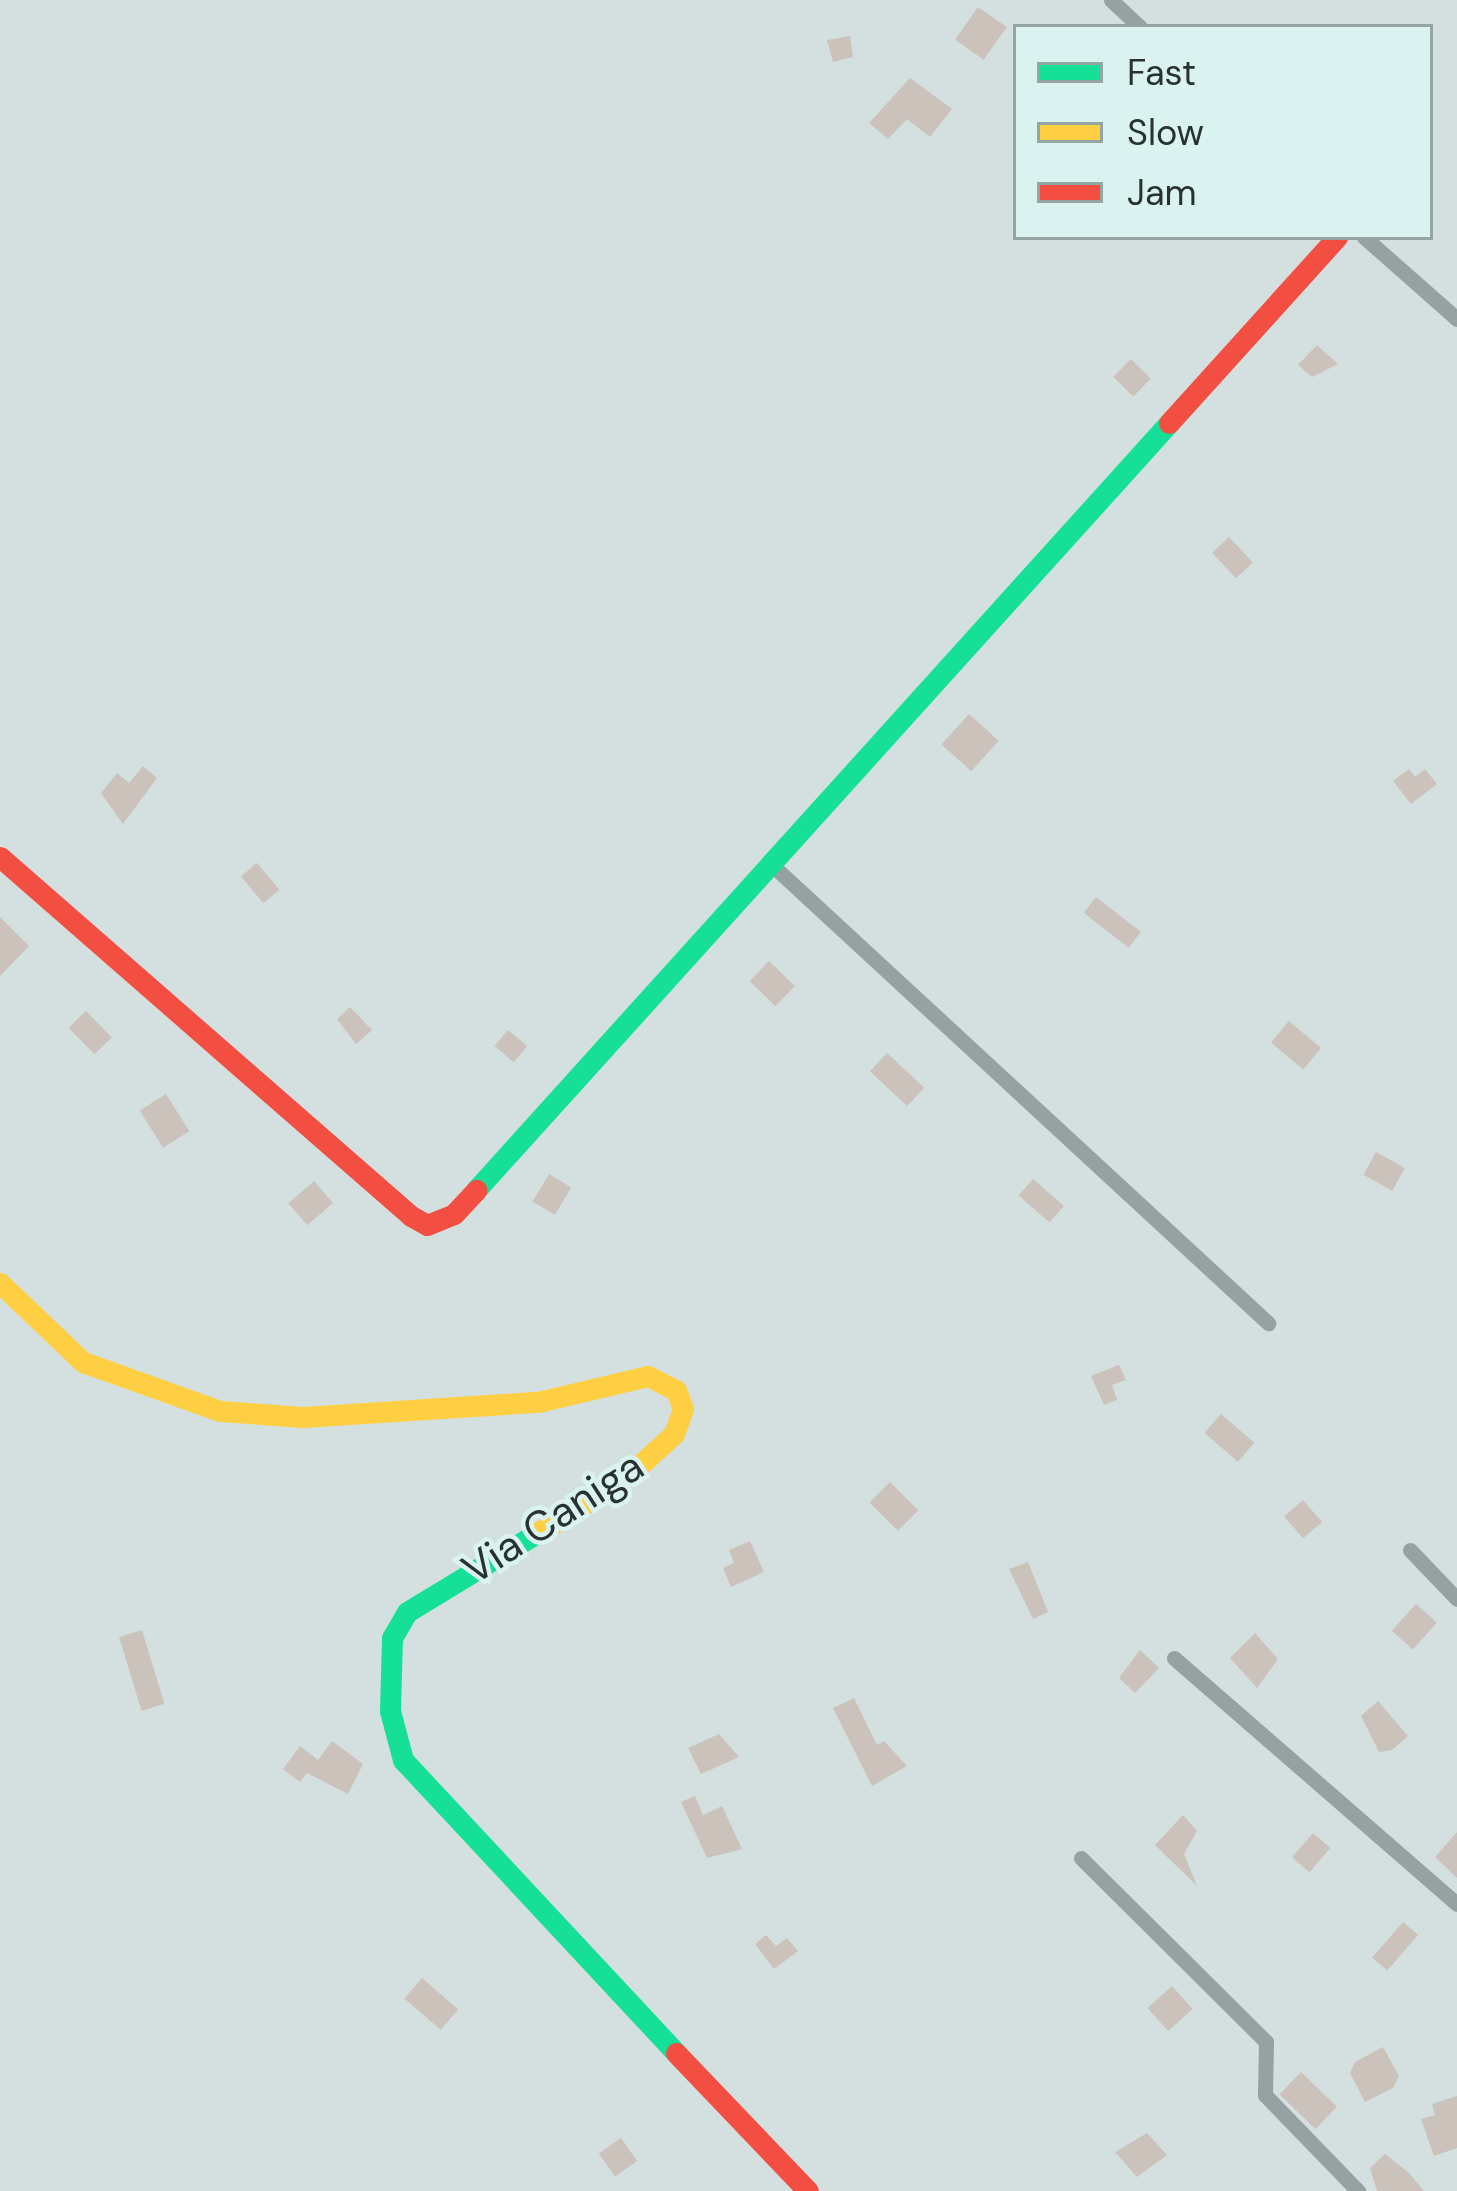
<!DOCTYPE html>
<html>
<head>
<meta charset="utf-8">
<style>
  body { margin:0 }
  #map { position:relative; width:1457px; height:2191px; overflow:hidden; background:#d4e0df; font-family:"DM Sans",sans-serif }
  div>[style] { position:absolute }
  .building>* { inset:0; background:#cac2bb; transform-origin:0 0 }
  .street>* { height:15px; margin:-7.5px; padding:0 7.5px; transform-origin:7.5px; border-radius:7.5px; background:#95a2a1 }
  .fast>* { height:21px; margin:-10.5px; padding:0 10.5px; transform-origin:10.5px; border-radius:10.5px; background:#16e098 }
  .slow>* { height:21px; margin:-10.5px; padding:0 10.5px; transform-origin:10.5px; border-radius:10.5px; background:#ffcf43 }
  .jam>* { height:21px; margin:-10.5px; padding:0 10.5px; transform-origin:10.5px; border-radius:10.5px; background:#f24e42 }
  span { translate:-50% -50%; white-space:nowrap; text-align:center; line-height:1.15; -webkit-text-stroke:9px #dbf3f0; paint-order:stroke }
  .street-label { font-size:42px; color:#283231 }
  .legend { position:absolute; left:1013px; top:24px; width:420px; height:216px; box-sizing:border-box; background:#dbf3f0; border:3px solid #93a6a4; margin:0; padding:15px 21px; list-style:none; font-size:36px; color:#283231 }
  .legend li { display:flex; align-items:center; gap:24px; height:60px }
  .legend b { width:60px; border:3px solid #93a6a4 }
</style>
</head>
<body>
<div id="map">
  <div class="building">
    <div style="left:978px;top:7px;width:35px;height:40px;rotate:35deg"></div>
    <div style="clip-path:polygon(850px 36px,853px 57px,833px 62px,827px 40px)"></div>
    <div style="clip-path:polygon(910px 78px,952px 109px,930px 137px,907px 119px,888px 139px,869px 123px)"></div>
    <div style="clip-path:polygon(1317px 345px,1338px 364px,1312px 377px,1298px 365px)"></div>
    <div style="left:1131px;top:359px;width:28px;height:25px;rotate:45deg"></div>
    <div style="left:1229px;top:537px;width:35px;height:23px;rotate:47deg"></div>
    <div style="left:969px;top:714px;width:40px;height:41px;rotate:42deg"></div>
    <div style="clip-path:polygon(143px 766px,157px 778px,123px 824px,101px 793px,117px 773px,129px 783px)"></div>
    <div style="clip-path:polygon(1409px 769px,1415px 777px,1425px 769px,1437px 784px,1411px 804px,1393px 781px)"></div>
    <div style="left:257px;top:863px;width:35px;height:21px;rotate:50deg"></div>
    <div style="left:1096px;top:897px;width:57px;height:20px;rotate:38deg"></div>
    <div style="clip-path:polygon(0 917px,29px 946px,0 976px)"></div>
    <div style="left:769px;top:961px;width:36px;height:28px;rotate:44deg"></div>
    <div style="clip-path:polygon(350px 1007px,372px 1030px,356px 1044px,337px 1019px)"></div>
    <div style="left:86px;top:1011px;width:37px;height:24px;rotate:46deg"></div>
    <div style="left:1289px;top:1021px;width:42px;height:28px;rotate:40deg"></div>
    <div style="left:508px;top:1030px;width:25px;height:21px;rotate:40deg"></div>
    <div style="left:887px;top:1053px;width:51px;height:25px;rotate:43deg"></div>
    <div style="left:166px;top:1094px;width:44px;height:31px;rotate:58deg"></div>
    <div style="left:1376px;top:1152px;width:33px;height:26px;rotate:29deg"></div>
    <div style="left:549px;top:1174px;width:26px;height:32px;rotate:31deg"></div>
    <div style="left:1033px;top:1179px;width:41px;height:22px;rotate:41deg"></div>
    <div style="left:314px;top:1181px;width:29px;height:34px;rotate:49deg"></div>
    <div style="clip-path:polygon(1119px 1365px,1126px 1380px,1112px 1385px,1117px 1400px,1104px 1405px,1091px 1376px)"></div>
    <div style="left:1221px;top:1414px;width:44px;height:25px;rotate:41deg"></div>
    <div style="left:890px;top:1482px;width:40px;height:29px;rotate:45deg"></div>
    <div style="left:1303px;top:1500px;width:29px;height:25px;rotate:49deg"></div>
    <div style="clip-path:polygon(750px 1541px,764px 1572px,731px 1587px,723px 1568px,734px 1563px,729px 1550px)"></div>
    <div style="clip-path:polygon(1028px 1562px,1048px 1612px,1033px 1619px,1009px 1569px)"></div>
    <div style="left:1416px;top:1604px;width:28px;height:36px;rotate:42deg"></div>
    <div style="left:142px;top:1630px;width:77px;height:24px;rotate:73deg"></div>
    <div style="clip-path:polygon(1255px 1633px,1278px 1659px,1257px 1688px,1230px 1658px)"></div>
    <div style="clip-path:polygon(1140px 1650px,1159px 1668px,1135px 1693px,1119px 1678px)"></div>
    <div style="clip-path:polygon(854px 1698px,877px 1745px,884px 1741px,907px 1766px,872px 1786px,833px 1708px)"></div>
    <div style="clip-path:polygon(1378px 1701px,1408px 1736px,1392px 1750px,1379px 1752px,1361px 1716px)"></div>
    <div style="clip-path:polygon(719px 1734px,739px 1757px,701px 1774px,688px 1748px)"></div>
    <div style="clip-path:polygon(332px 1741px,363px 1764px,348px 1794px,307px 1773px,300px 1782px,283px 1769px,300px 1746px,318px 1760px)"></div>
    <div style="clip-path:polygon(695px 1796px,703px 1815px,722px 1806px,742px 1849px,707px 1858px,681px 1802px)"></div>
    <div style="clip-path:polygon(1183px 1815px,1197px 1831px,1184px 1854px,1197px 1886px,1155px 1845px)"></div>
    <div style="clip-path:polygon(1457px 1832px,1457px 1878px,1435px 1857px)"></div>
    <div style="left:1313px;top:1833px;width:23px;height:32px;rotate:41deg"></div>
    <div style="left:1403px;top:1922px;width:20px;height:47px;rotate:41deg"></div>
    <div style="clip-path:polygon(766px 1935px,776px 1946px,787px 1938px,798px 1951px,774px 1969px,755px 1944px)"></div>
    <div style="left:422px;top:1978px;width:48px;height:27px;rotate:41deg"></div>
    <div style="left:1172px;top:1986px;width:31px;height:33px;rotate:48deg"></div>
    <div style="clip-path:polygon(1383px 2047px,1399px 2076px,1393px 2088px,1365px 2102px,1350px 2073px,1355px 2062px)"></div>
    <div style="left:1301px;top:2072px;width:50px;height:31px;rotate:44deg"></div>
    <div style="clip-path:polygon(1457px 2096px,1457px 2148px,1434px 2156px,1421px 2119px,1435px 2115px,1432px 2104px)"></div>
    <div style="clip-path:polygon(1147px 2133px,1167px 2155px,1137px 2177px,1115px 2152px)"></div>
    <div style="left:621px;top:2138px;width:28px;height:27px;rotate:55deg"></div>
    <div style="clip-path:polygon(1385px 2154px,1409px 2173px,1424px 2191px,1377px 2191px,1370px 2168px)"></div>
  </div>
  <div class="street">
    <div style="left:1111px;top:0;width:40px;rotate:43deg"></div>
    <div style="left:1364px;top:237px;width:124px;rotate:41.4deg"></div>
    <div style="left:771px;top:864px;width:677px;rotate:42.72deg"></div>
    <div style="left:1410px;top:1550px;width:68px;rotate:46.2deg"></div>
    <div style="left:1174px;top:1658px;width:375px;rotate:41deg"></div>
    <div style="left:1081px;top:1858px;width:261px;rotate:44.8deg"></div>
    <div style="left:1266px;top:2042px;width:53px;rotate:91.1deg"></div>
    <div style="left:1265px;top:2095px;width:134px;rotate:45.9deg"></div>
  </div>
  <div class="fast">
    <div style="left:476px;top:1190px;width:1034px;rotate:-47.9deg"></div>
    <div style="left:537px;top:1533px;width:152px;rotate:148.7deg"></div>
    <div style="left:407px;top:1612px;width:30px;rotate:120deg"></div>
    <div style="left:392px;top:1638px;width:73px;rotate:91.6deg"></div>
    <div style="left:390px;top:1711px;width:51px;rotate:75.1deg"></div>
    <div style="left:403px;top:1760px;width:400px;rotate:47deg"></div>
  </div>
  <div class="slow">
    <div style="left:0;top:1283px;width:115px;rotate:43.6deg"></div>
    <div style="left:83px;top:1362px;width:145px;rotate:19.7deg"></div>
    <div style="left:220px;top:1411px;width:83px;rotate:4.1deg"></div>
    <div style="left:303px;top:1417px;width:235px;rotate:-3.7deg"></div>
    <div style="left:538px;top:1402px;width:113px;rotate:-13.3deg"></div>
    <div style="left:648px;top:1376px;width:31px;rotate:27deg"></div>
    <div style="left:676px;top:1390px;width:20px;rotate:70deg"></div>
    <div style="left:683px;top:1409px;width:27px;rotate:110deg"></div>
    <div style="left:674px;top:1434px;width:72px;rotate:137.8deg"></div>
    <div style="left:621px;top:1482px;width:98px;rotate:148.7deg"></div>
  </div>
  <div class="jam">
    <div style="left:1169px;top:423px;width:251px;rotate:-47.9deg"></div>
    <div style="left:0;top:857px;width:546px;rotate:41.14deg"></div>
    <div style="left:411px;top:1216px;width:18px;rotate:29deg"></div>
    <div style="left:427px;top:1225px;width:29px;rotate:-22deg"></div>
    <div style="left:454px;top:1214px;width:33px;rotate:-47deg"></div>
    <div style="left:676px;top:2053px;width:191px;rotate:46.3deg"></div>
  </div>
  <div class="street-label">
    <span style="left:553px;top:1518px;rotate:-33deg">Via Caniga</span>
  </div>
  <ul class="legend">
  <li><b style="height:15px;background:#16e098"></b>Fast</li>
  <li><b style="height:15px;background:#ffcf43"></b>Slow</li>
  <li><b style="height:15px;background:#f24e42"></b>Jam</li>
  </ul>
</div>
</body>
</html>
